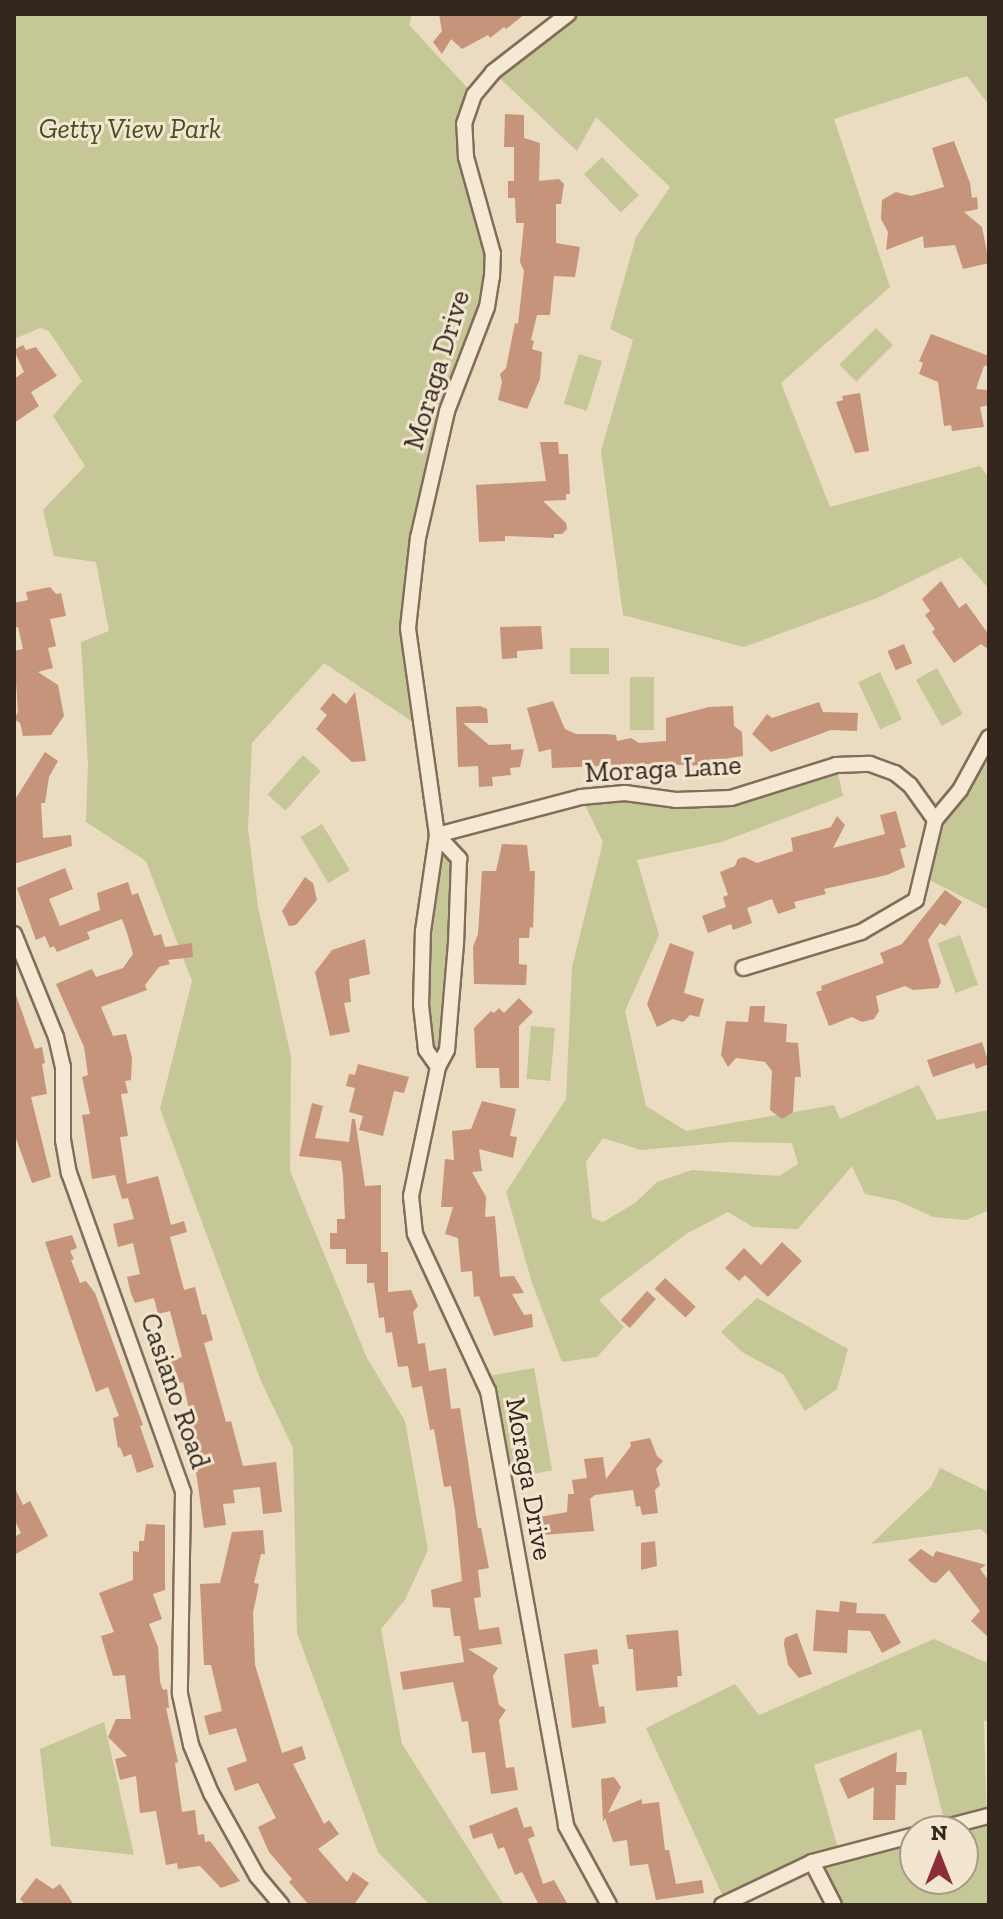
<!DOCTYPE html>
<html>
<head>
<meta charset="utf-8">
<style>
  body { margin:0 }
  #map { position:relative; width:1003px; height:1919px; overflow:hidden; background:#eadbc1; font-family:"Zilla Slab",serif }
  div>[style] { position:absolute }
  .green>* { inset:0; background:#c5c796; transform-origin:0 0 }
  .building>* { inset:0; background:#c6947a; transform-origin:0 0 }
  .roads { filter:drop-shadow(2px 0 #836d5a) drop-shadow(-2px 0 #836d5a) drop-shadow(0 2px #836d5a) drop-shadow(0 -2px #836d5a) }
  .minor>* { height:14px; margin:-7px; padding:0 7px; transform-origin:7px; border-radius:7px; background:#f6e9d4 }
  span { translate:-50% -50%; white-space:nowrap; text-align:center; line-height:1.15; -webkit-text-stroke:6px #f2e6d0; paint-order:stroke }
  .park-label { font-size:28px; color:#474e25; font-style:italic }
  .street-label { font-size:28px; color:#33261d }
  .frame { position:absolute; inset:0; border:16px solid #33261d; pointer-events:none }
  .north { position:absolute; left:899px; top:1815px; width:80px; height:80px; box-sizing:border-box; background:#f2e6d0; border:2px solid #a69988; border-radius:50%; rotate:0deg; font-size:22px; font-weight:700; line-height:32px; text-align:center; color:#33261d }
  .north::after { content:''; display:block; margin:auto; width:28px; height:36px; background:#8d2e36; clip-path:polygon(50% 0,100% 100%,50% 72%,0 100%) }
</style>
</head>
<body>
<div id="map">
  <div class="green">
    <div style="clip-path:polygon(14px 14px,412px 14px,409px 25px,474px 95px,464px 124px,492px 277px,447px 411px,408px 628px,422px 728px,324px 663px,252px 743px,248px 829px,258px 907px,291px 1057px,290px 1171px,367px 1358px,405px 1421px,428px 1550px,405px 1600px,381px 1629px,402px 1744px,504px 1905px,430px 1905px,378px 1852px,297px 1633px,293px 1448px,261px 1381px,160px 1109px,192px 981px,146px 861px,86px 822px,88px 764px,81px 642px,109px 631px,96px 562px,54px 556px,43px 510px,85px 466px,53px 416px,82px 381px,49px 331px,40px 328px,14px 339px)"></div>
    <div style="clip-path:polygon(568px 14px,989px 14px,989px 105px,967px 76px,834px 119px,890px 287px,781px 383px,830px 507px,980px 466px,989px 478px,989px 589px,961px 557px,877px 598px,744px 647px,623px 615px,601px 451px,633px 340px,610px 329px,636px 237px,670px 187px,596px 117px,577px 151px,493px 72px)"></div>
    <div style="left:602px;top:157px;width:53px;height:25px;rotate:46deg"></div>
    <div style="left:876px;top:328px;width:24px;height:52px;rotate:45deg"></div>
    <div style="left:579px;top:354px;width:24px;height:52px;rotate:17deg"></div>
    <div style="left:570px;top:648px;width:39px;height:26px"></div>
    <div style="left:937px;top:668px;width:53px;height:24px;rotate:61deg"></div>
    <div style="left:880px;top:672px;width:52px;height:24px;rotate:65deg"></div>
    <div style="left:630px;top:677px;width:24px;height:53px"></div>
    <div style="clip-path:polygon(989px 737px,989px 910px,921px 876px,935px 820px)"></div>
    <div style="left:303px;top:755px;width:24px;height:53px;rotate:42deg"></div>
    <div style="clip-path:polygon(evenodd,836px 765px,843px 796px,722px 842px,637px 860px,659px 935px,625px 1011px,646px 1106px,686px 1131px,834px 1105px,840px 1119px,919px 1085px,937px 1120px,989px 1110px,989px 1210px,966px 1220px,933px 1217px,898px 1201px,865px 1194px,852px 1166px,798px 1229px,753px 1227px,728px 1212px,686px 1234px,599px 1300px,624px 1327px,597px 1357px,562px 1362px,532px 1283px,506px 1192px,566px 1099px,572px 967px,603px 842px,581px 797px,731px 798px,836px 765px,603px 1138px,641px 1150px,730px 1142px,792px 1143px,798px 1164px,779px 1176px,692px 1170px,657px 1182px,635px 1203px,603px 1222px,592px 1218px,586px 1162px,603px 1138px)"></div>
    <div style="left:322px;top:824px;width:54px;height:25px;rotate:59deg"></div>
    <div style="clip-path:polygon(437px 835px,459px 859px,438px 1067px,426px 1050px,421px 1005px)"></div>
    <div style="left:960px;top:935px;width:53px;height:24px;rotate:70deg"></div>
    <div style="left:531px;top:1026px;width:24px;height:53px;rotate:5deg"></div>
    <div style="clip-path:polygon(757px 1298px,848px 1349px,837px 1389px,805px 1411px,783px 1374px,742px 1352px,721px 1332px)"></div>
    <div style="left:534px;top:1368px;width:104px;height:52px;rotate:80deg"></div>
    <div style="clip-path:polygon(940px 1468px,989px 1492px,989px 1537px,981px 1529px,871px 1544px,931px 1487px)"></div>
    <div style="clip-path:polygon(evenodd,934px 1639px,985px 1662px,989px 1658px,989px 1720px,984px 1721px,989px 1905px,834px 1905px,812px 1862px,726px 1903px,646px 1728px,735px 1684px,759px 1715px,934px 1639px,921px 1729px,946px 1827px,931px 1831px,963px 1831px,963px 1879px,915px 1879px,915px 1835px,840px 1855px,814px 1765px,921px 1729px)"></div>
    <div style="clip-path:polygon(104px 1722px,134px 1855px,51px 1846px,40px 1749px)"></div>
  </div>
  <div class="building">
    <div style="clip-path:polygon(439px 14px,525px 14px,506px 29px,504px 27px,490px 38px,488px 35px,462px 49px,451px 39px,442px 54px,433px 42px,442px 31px)"></div>
    <div style="clip-path:polygon(505px 114px,524px 115px,524px 138px,540px 143px,539px 181px,559px 179px,564px 184px,561px 204px,556px 204px,556px 243px,580px 247px,575px 277px,554px 276px,550px 315px,537px 315px,531px 340px,534px 341px,532px 349px,542px 352px,540px 379px,527px 409px,498px 400px,502px 382px,500px 374px,506px 368px,515px 323px,518px 324px,524px 271px,520px 262px,524px 223px,516px 223px,515px 198px,508px 198px,508px 181px,514px 181px,514px 147px,504px 147px)"></div>
    <div style="clip-path:polygon(954px 141px,970px 183px,972px 198px,977px 197px,978px 209px,964px 212px,982px 227px,989px 263px,963px 269px,955px 245px,924px 248px,923px 236px,886px 250px,888px 232px,881px 219px,882px 200px,896px 192px,911px 196px,944px 187px,932px 148px)"></div>
    <div style="clip-path:polygon(931px 334px,989px 356px,989px 365px,984px 366px,976px 389px,989px 390px,989px 405px,980px 407px,984px 427px,952px 431px,951px 425px,944px 426px,938px 382px,919px 374px,923px 363px,919px 361px)"></div>
    <div style="clip-path:polygon(23px 345px,26px 350px,36px 347px,57px 376px,31px 392px,39px 406px,14px 423px,14px 379px,24px 372px,14px 350px)"></div>
    <div style="clip-path:polygon(860px 393px,869px 451px,855px 453px,836px 402px,843px 400px,842px 396px)"></div>
    <div style="clip-path:polygon(540px 442px,558px 442px,559px 454px,568px 454px,570px 494px,566px 494px,566px 500px,543px 501px,566px 523px,567px 529px,562px 534px,554px 534px,554px 538px,505px 536px,505px 541px,479px 542px,476px 485px,546px 481px)"></div>
    <div style="clip-path:polygon(941px 581px,959px 608px,966px 603px,989px 635px,989px 650px,981px 644px,954px 663px,932px 632px,935px 629px,925px 615px,930px 611px,922px 599px)"></div>
    <div style="clip-path:polygon(50px 587px,56px 594px,61px 593px,66px 616px,50px 619px,56px 646px,48px 648px,53px 668px,38px 672px,58px 685px,64px 716px,51px 735px,23px 736px,20px 723px,14px 719px,18px 712px,14px 651px,23px 649px,18px 627px,14px 628px,14px 603px,28px 600px,26px 592px)"></div>
    <div style="clip-path:polygon(541px 626px,543px 649px,517px 651px,517px 658px,502px 659px,500px 627px)"></div>
    <div style="left:904px;top:644px;width:21px;height:18px;rotate:67deg"></div>
    <div style="clip-path:polygon(355px 692px,366px 761px,352px 762px,316px 729px,327px 715px,320px 709px,333px 693px,346px 704px)"></div>
    <div style="clip-path:polygon(553px 701px,565px 729px,576px 734px,607px 734px,616px 735px,617px 741px,631px 738px,639px 743px,666px 741px,666px 718px,709px 707px,733px 706px,734px 726px,742px 732px,743px 756px,717px 760px,717px 766px,651px 764px,552px 768px,551px 749px,539px 752px,527px 708px)"></div>
    <div style="clip-path:polygon(819px 702px,823px 712px,858px 713px,857px 731px,831px 730px,771px 752px,752px 734px,767px 714px,772px 718px)"></div>
    <div style="clip-path:polygon(480px 706px,487px 709px,488px 723px,463px 723px,489px 745px,511px 744px,511px 750px,524px 749px,520px 767px,510px 768px,511px 775px,492px 777px,493px 786px,479px 787px,478px 766px,458px 767px,456px 707px)"></div>
    <div style="clip-path:polygon(45px 752px,58px 761px,49px 777px,45px 803px,41px 803px,43px 838px,71px 835px,72px 846px,14px 864px,14px 801px)"></div>
    <div style="clip-path:polygon(896px 811px,906px 847px,900px 849px,905px 867px,887px 875px,824px 889px,826px 894px,794px 902px,796px 908px,778px 914px,772px 899px,747px 908px,752px 923px,733px 930px,731px 924px,708px 933px,702px 916px,726px 907px,723px 897px,728px 895px,720px 872px,735px 866px,738px 859px,744px 857px,757px 863px,793px 851px,791px 838px,831px 827px,837px 816px,845px 825px,833px 848px,885px 834px,880px 815px)"></div>
    <div style="clip-path:polygon(502px 844px,527px 845px,530px 871px,535px 871px,533px 928px,530px 927px,529px 938px,519px 938px,519px 964px,527px 965px,526px 985px,474px 984px,473px 947px,478px 934px,482px 871px,496px 871px)"></div>
    <div style="clip-path:polygon(65px 868px,73px 889px,49px 899px,60px 926px,100px 910px,97px 893px,128px 882px,132px 895px,138px 893px,154px 936px,161px 934px,165px 947px,192px 943px,193px 957px,168px 960px,170px 964px,159px 967px,145px 985px,147px 990px,101px 1007px,113px 1036px,126px 1034px,132px 1058px,131px 1080px,125px 1081px,128px 1093px,121px 1094px,128px 1136px,120px 1137px,127px 1184px,158px 1176px,171px 1225px,184px 1221px,187px 1232px,170px 1237px,184px 1290px,195px 1287px,202px 1315px,206px 1314px,213px 1340px,204px 1343px,226px 1422px,231px 1421px,243px 1466px,276px 1462px,282px 1512px,263px 1514px,260px 1487px,233px 1490px,235px 1503px,223px 1504px,226px 1525px,204px 1528px,195px 1465px,201px 1464px,183px 1382px,177px 1384px,175px 1376px,166px 1378px,162px 1363px,182px 1357px,170px 1311px,158px 1314px,154px 1298px,135px 1303px,131px 1294px,127px 1277px,140px 1274px,133px 1243px,118px 1247px,113px 1224px,134px 1219px,128px 1198px,122px 1199px,115px 1175px,92px 1179px,82px 1115px,90px 1114px,82px 1077px,88px 1075px,84px 1047px,56px 984px,92px 969px,96px 977px,123px 968px,133px 954px,128px 936px,122px 919px,87px 932px,90px 939px,57px 952px,54px 946px,50px 948px,45px 936px,36px 940px,17px 888px)"></div>
    <div style="clip-path:polygon(305px 877px,313px 883px,317px 900px,296px 925px,289px 926px,282px 911px)"></div>
    <div style="clip-path:polygon(945px 890px,962px 902px,945px 926px,940px 923px,928px 940px,941px 982px,938px 988px,913px 990px,905px 986px,876px 996px,879px 1011px,874px 1019px,862px 1022px,852px 1017px,829px 1026px,816px 992px,822px 990px,821px 986px,884px 963px,880px 953px,902px 944px)"></div>
    <div style="clip-path:polygon(365px 939px,370px 974px,349px 979px,351px 1002px,344px 1003px,350px 1032px,330px 1036px,315px 972px,332px 950px)"></div>
    <div style="clip-path:polygon(670px 943px,694px 952px,684px 993px,704px 999px,699px 1017px,690px 1015px,683px 1022px,673px 1019px,657px 1027px,647px 1004px)"></div>
    <div style="clip-path:polygon(16px 995px,35px 1049px,42px 1047px,45px 1063px,42px 1064px,47px 1094px,31px 1097px,51px 1177px,32px 1183px,14px 1133px)"></div>
    <div style="clip-path:polygon(519px 998px,533px 1012px,519px 1026px,519px 1088px,500px 1088px,499px 1068px,476px 1068px,474px 1028px,491px 1011px,494px 1013px,499px 1008px,504px 1013px)"></div>
    <div style="clip-path:polygon(750px 1006px,765px 1006px,764px 1022px,787px 1024px,786px 1042px,798px 1043px,801px 1077px,795px 1077px,793px 1112px,782px 1119px,770px 1110px,772px 1071px,765px 1062px,736px 1058px,728px 1067px,721px 1055px,726px 1021px,748px 1022px)"></div>
    <div style="clip-path:polygon(982px 1042px,989px 1064px,976px 1069px,974px 1063px,933px 1077px,927px 1060px)"></div>
    <div style="clip-path:polygon(358px 1064px,409px 1077px,404px 1093px,394px 1091px,383px 1136px,359px 1130px,363px 1116px,349px 1112px,355px 1088px,346px 1086px,349px 1074px,355px 1075px)"></div>
    <div style="clip-path:polygon(482px 1101px,516px 1109px,510px 1136px,517px 1137px,513px 1158px,479px 1149px,482px 1171px,472px 1172px,486px 1197px,485px 1217px,495px 1216px,500px 1277px,514px 1276px,524px 1293px,512px 1294px,524px 1315px,532px 1314px,533px 1327px,494px 1336px,479px 1296px,474px 1297px,472px 1271px,461px 1272px,458px 1238px,445px 1234px,453px 1207px,441px 1207px,445px 1159px,454px 1160px,452px 1131px,471px 1129px)"></div>
    <div style="clip-path:polygon(312px 1103px,323px 1106px,315px 1138px,349px 1142px,352px 1119px,355px 1119px,365px 1186px,381px 1185px,381px 1252px,388px 1252px,388px 1292px,411px 1290px,418px 1306px,413px 1312px,418px 1344px,425px 1343px,429px 1371px,446px 1368px,451px 1409px,460px 1408px,478px 1528px,481px 1528px,489px 1568px,478px 1570px,481px 1597px,474px 1598px,479px 1630px,499px 1627px,502px 1644px,468px 1649px,498px 1668px,493px 1676px,499px 1705px,506px 1710px,499px 1720px,506px 1768px,514px 1767px,518px 1790px,491px 1794px,485px 1752px,472px 1753px,468px 1721px,462px 1722px,453px 1682px,403px 1690px,400px 1672px,464px 1662px,460px 1636px,454px 1636px,450px 1608px,433px 1607px,431px 1590px,462px 1581px,455px 1510px,451px 1486px,444px 1487px,434px 1429px,430px 1430px,422px 1386px,412px 1388px,408px 1366px,398px 1367px,392px 1332px,386px 1333px,384px 1317px,379px 1318px,374px 1283px,367px 1283px,367px 1264px,346px 1264px,346px 1249px,330px 1249px,330px 1233px,337px 1233px,337px 1219px,345px 1219px,343px 1175px,341px 1161px,299px 1156px)"></div>
    <div style="clip-path:polygon(72px 1235px,77px 1248px,70px 1251px,74px 1259px,71px 1260px,80px 1283px,86px 1281px,95px 1293px,143px 1425px,140px 1426px,154px 1467px,137px 1473px,131px 1454px,124px 1457px,120px 1447px,118px 1448px,113px 1418px,119px 1416px,108px 1387px,96px 1392px,45px 1242px)"></div>
    <div style="clip-path:polygon(782px 1242px,802px 1261px,768px 1297px,745px 1275px,739px 1281px,725px 1268px,744px 1248px,761px 1265px)"></div>
    <div style="left:665px;top:1278px;width:42px;height:15px;rotate:43deg"></div>
    <div style="left:647px;top:1291px;width:12px;height:39px;rotate:42deg"></div>
    <div style="clip-path:polygon(650px 1438px,657px 1456px,663px 1461px,656px 1469px,660px 1485px,655px 1490px,658px 1513px,642px 1515px,640px 1506px,636px 1507px,633px 1490px,595px 1495px,590px 1499px,594px 1531px,543px 1535px,540px 1517px,567px 1512px,568px 1494px,574px 1494px,572px 1480px,587px 1478px,584px 1459px,603px 1457px,606px 1479px,631px 1446px,630px 1442px)"></div>
    <div style="clip-path:polygon(14px 1486px,23px 1505px,30px 1501px,48px 1536px,14px 1555px,14px 1537px,21px 1533px,14px 1519px)"></div>
    <div style="clip-path:polygon(146px 1524px,165px 1525px,165px 1590px,153px 1594px,162px 1619px,149px 1624px,158px 1647px,160px 1682px,163px 1690px,167px 1689px,169px 1708px,166px 1708px,178px 1762px,175px 1763px,182px 1812px,195px 1810px,198px 1835px,204px 1834px,205px 1842px,210px 1841px,240px 1881px,221px 1888px,200px 1866px,178px 1869px,177px 1863px,166px 1865px,156px 1811px,140px 1813px,136px 1776px,120px 1780px,115px 1759px,127px 1756px,108px 1737px,116px 1719px,131px 1719px,125px 1675px,113px 1676px,101px 1636px,114px 1632px,99px 1593px,133px 1580px,133px 1551px,139px 1552px,139px 1541px,144px 1541px)"></div>
    <div style="clip-path:polygon(263px 1530px,265px 1554px,261px 1554px,254px 1583px,259px 1584px,253px 1613px,255px 1665px,282px 1753px,302px 1746px,306px 1759px,293px 1764px,324px 1824px,329px 1820px,339px 1834px,318px 1849px,347px 1882px,353px 1872px,369px 1883px,354px 1905px,309px 1905px,289px 1882px,292px 1879px,269px 1852px,258px 1827px,276px 1818px,258px 1783px,235px 1791px,227px 1768px,247px 1761px,236px 1728px,209px 1735px,204px 1716px,222px 1711px,211px 1665px,204px 1665px,200px 1584px,220px 1583px,232px 1532px)"></div>
    <div style="clip-path:polygon(655px 1541px,657px 1566px,641px 1570px,641px 1543px)"></div>
    <div style="clip-path:polygon(921px 1549px,933px 1557px,936px 1551px,986px 1565px,980px 1569px,989px 1581px,989px 1638px,971px 1621px,980px 1611px,949px 1570px,936px 1583px,931px 1582px,908px 1560px)"></div>
    <div style="clip-path:polygon(840px 1601px,857px 1603px,856px 1613px,885px 1614px,901px 1643px,882px 1653px,870px 1631px,848px 1630px,847px 1653px,813px 1651px,816px 1610px,839px 1612px)"></div>
    <div style="clip-path:polygon(678px 1630px,682px 1676px,677px 1676px,678px 1687px,636px 1691px,633px 1649px,628px 1649px,626px 1635px)"></div>
    <div style="clip-path:polygon(797px 1633px,812px 1674px,799px 1678px,788px 1665px,784px 1644px,785px 1638px)"></div>
    <div style="clip-path:polygon(597px 1649px,599px 1664px,592px 1665px,599px 1707px,604px 1706px,606px 1723px,572px 1728px,564px 1654px)"></div>
    <div style="clip-path:polygon(897px 1752px,896px 1772px,907px 1772px,906px 1785px,896px 1785px,895px 1820px,873px 1820px,874px 1787px,848px 1799px,839px 1779px)"></div>
    <div style="clip-path:polygon(614px 1777px,621px 1787px,608px 1813px,642px 1799px,642px 1804px,659px 1802px,665px 1850px,669px 1850px,676px 1884px,702px 1880px,704px 1893px,656px 1900px,648px 1864px,630px 1866px,627px 1840px,613px 1842px,605px 1818px,603px 1822px,601px 1779px)"></div>
    <div style="clip-path:polygon(517px 1807px,524px 1828px,531px 1826px,535px 1836px,528px 1839px,543px 1884px,554px 1880px,568px 1905px,539px 1905px,522px 1872px,515px 1875px,504px 1847px,498px 1849px,492px 1833px,473px 1839px,469px 1826px)"></div>
    <div style="clip-path:polygon(36px 1878px,53px 1889px,60px 1884px,74px 1905px,25px 1905px,20px 1899px)"></div>
  </div>
  <div class="roads">
    <div class="minor">
      <div style="left:935px;top:820px;width:39px;rotate:-50deg"></div>
      <div style="left:960px;top:790px;width:60px;rotate:-61.3deg"></div>
      <div style="left:437px;top:835px;width:33px;rotate:47deg"></div>
      <div style="left:459px;top:859px;width:84px;rotate:92deg"></div>
      <div style="left:456px;top:943px;width:107px;rotate:94.8deg"></div>
      <div style="left:447px;top:1050px;width:19px;rotate:118deg"></div>
      <div style="left:438px;top:1067px;width:132px;rotate:101.8deg"></div>
      <div style="left:411px;top:1196px;width:38px;rotate:84deg"></div>
      <div style="left:415px;top:1234px;width:173px;rotate:65.1deg"></div>
      <div style="left:488px;top:1391px;width:442px;rotate:79.8deg"></div>
      <div style="left:566px;top:1826px;width:90px;rotate:61.4deg"></div>
      <div style="left:437px;top:835px;width:149px;rotate:-14.8deg"></div>
      <div style="left:581px;top:797px;width:44px;rotate:-5.2deg"></div>
      <div style="left:625px;top:793px;width:51px;rotate:7.8deg"></div>
      <div style="left:676px;top:800px;width:55px;rotate:-2.1deg"></div>
      <div style="left:731px;top:798px;width:110px;rotate:-17.4deg"></div>
      <div style="left:836px;top:765px;width:34px;rotate:-2deg"></div>
      <div style="left:870px;top:764px;width:27px;rotate:20deg"></div>
      <div style="left:895px;top:773px;width:19px;rotate:39deg"></div>
      <div style="left:910px;top:785px;width:43px;rotate:54.5deg"></div>
      <div style="left:935px;top:820px;width:82px;rotate:103.4deg"></div>
      <div style="left:916px;top:900px;width:64px;rotate:149.8deg"></div>
      <div style="left:861px;top:932px;width:123px;rotate:163deg"></div>
      <div style="left:14px;top:934px;width:111px;rotate:67.8deg"></div>
      <div style="left:56px;top:1037px;width:31px;rotate:77deg"></div>
      <div style="left:63px;top:1067px;width:73px;rotate:90deg"></div>
      <div style="left:63px;top:1140px;width:34px;rotate:80deg"></div>
      <div style="left:69px;top:1173px;width:339px;rotate:70.3deg"></div>
      <div style="left:183px;top:1492px;width:202px;rotate:90.9deg"></div>
      <div style="left:180px;top:1694px;width:52px;rotate:77.8deg"></div>
      <div style="left:191px;top:1745px;width:52px;rotate:67.4deg"></div>
      <div style="left:211px;top:1793px;width:95px;rotate:61deg"></div>
      <div style="left:257px;top:1876px;width:38px;rotate:50deg"></div>
      <div style="left:438px;top:1067px;width:21px;rotate:-125deg"></div>
      <div style="left:426px;top:1050px;width:45px;rotate:-96.3deg"></div>
      <div style="left:421px;top:1005px;width:74px;rotate:-88.5deg"></div>
      <div style="left:423px;top:931px;width:97px;rotate:-81.7deg"></div>
      <div style="left:437px;top:835px;width:209px;rotate:-98deg"></div>
      <div style="left:408px;top:628px;width:91px;rotate:-83.7deg"></div>
      <div style="left:418px;top:538px;width:130px;rotate:-77.1deg"></div>
      <div style="left:447px;top:411px;width:111px;rotate:-69deg"></div>
      <div style="left:487px;top:307px;width:30px;rotate:-81deg"></div>
      <div style="left:492px;top:277px;width:23px;rotate:-88deg"></div>
      <div style="left:493px;top:254px;width:101px;rotate:-105.6deg"></div>
      <div style="left:466px;top:157px;width:33px;rotate:-93deg"></div>
      <div style="left:464px;top:124px;width:31px;rotate:-71deg"></div>
      <div style="left:474px;top:95px;width:30px;rotate:-50deg"></div>
      <div style="left:493px;top:72px;width:95px;rotate:-37.7deg"></div>
      <div style="left:931px;top:1831px;width:59px;rotate:-14.7deg"></div>
      <div style="left:812px;top:1862px;width:48px;rotate:62.9deg"></div>
      <div style="left:722px;top:1905px;width:100px;rotate:-25.5deg"></div>
      <div style="left:812px;top:1862px;width:106px;rotate:-14.7deg"></div>
    </div>
  </div>
  <div class="park-label">
    <span style="left:130px;top:129px">Getty View Park</span>
  </div>
  <div class="street-label">
    <span style="left:437px;top:370px;rotate:-73deg">Moraga Drive</span>
    <span style="left:663px;top:769px;rotate:-3deg">Moraga Lane</span>
    <span style="left:175px;top:1391px;rotate:71deg">Casiano Road</span>
    <span style="left:529px;top:1479px;rotate:80deg">Moraga Drive</span>
  </div>
  <div class="frame"></div>
  <div class="north">N</div>
</div>
</body>
</html>
